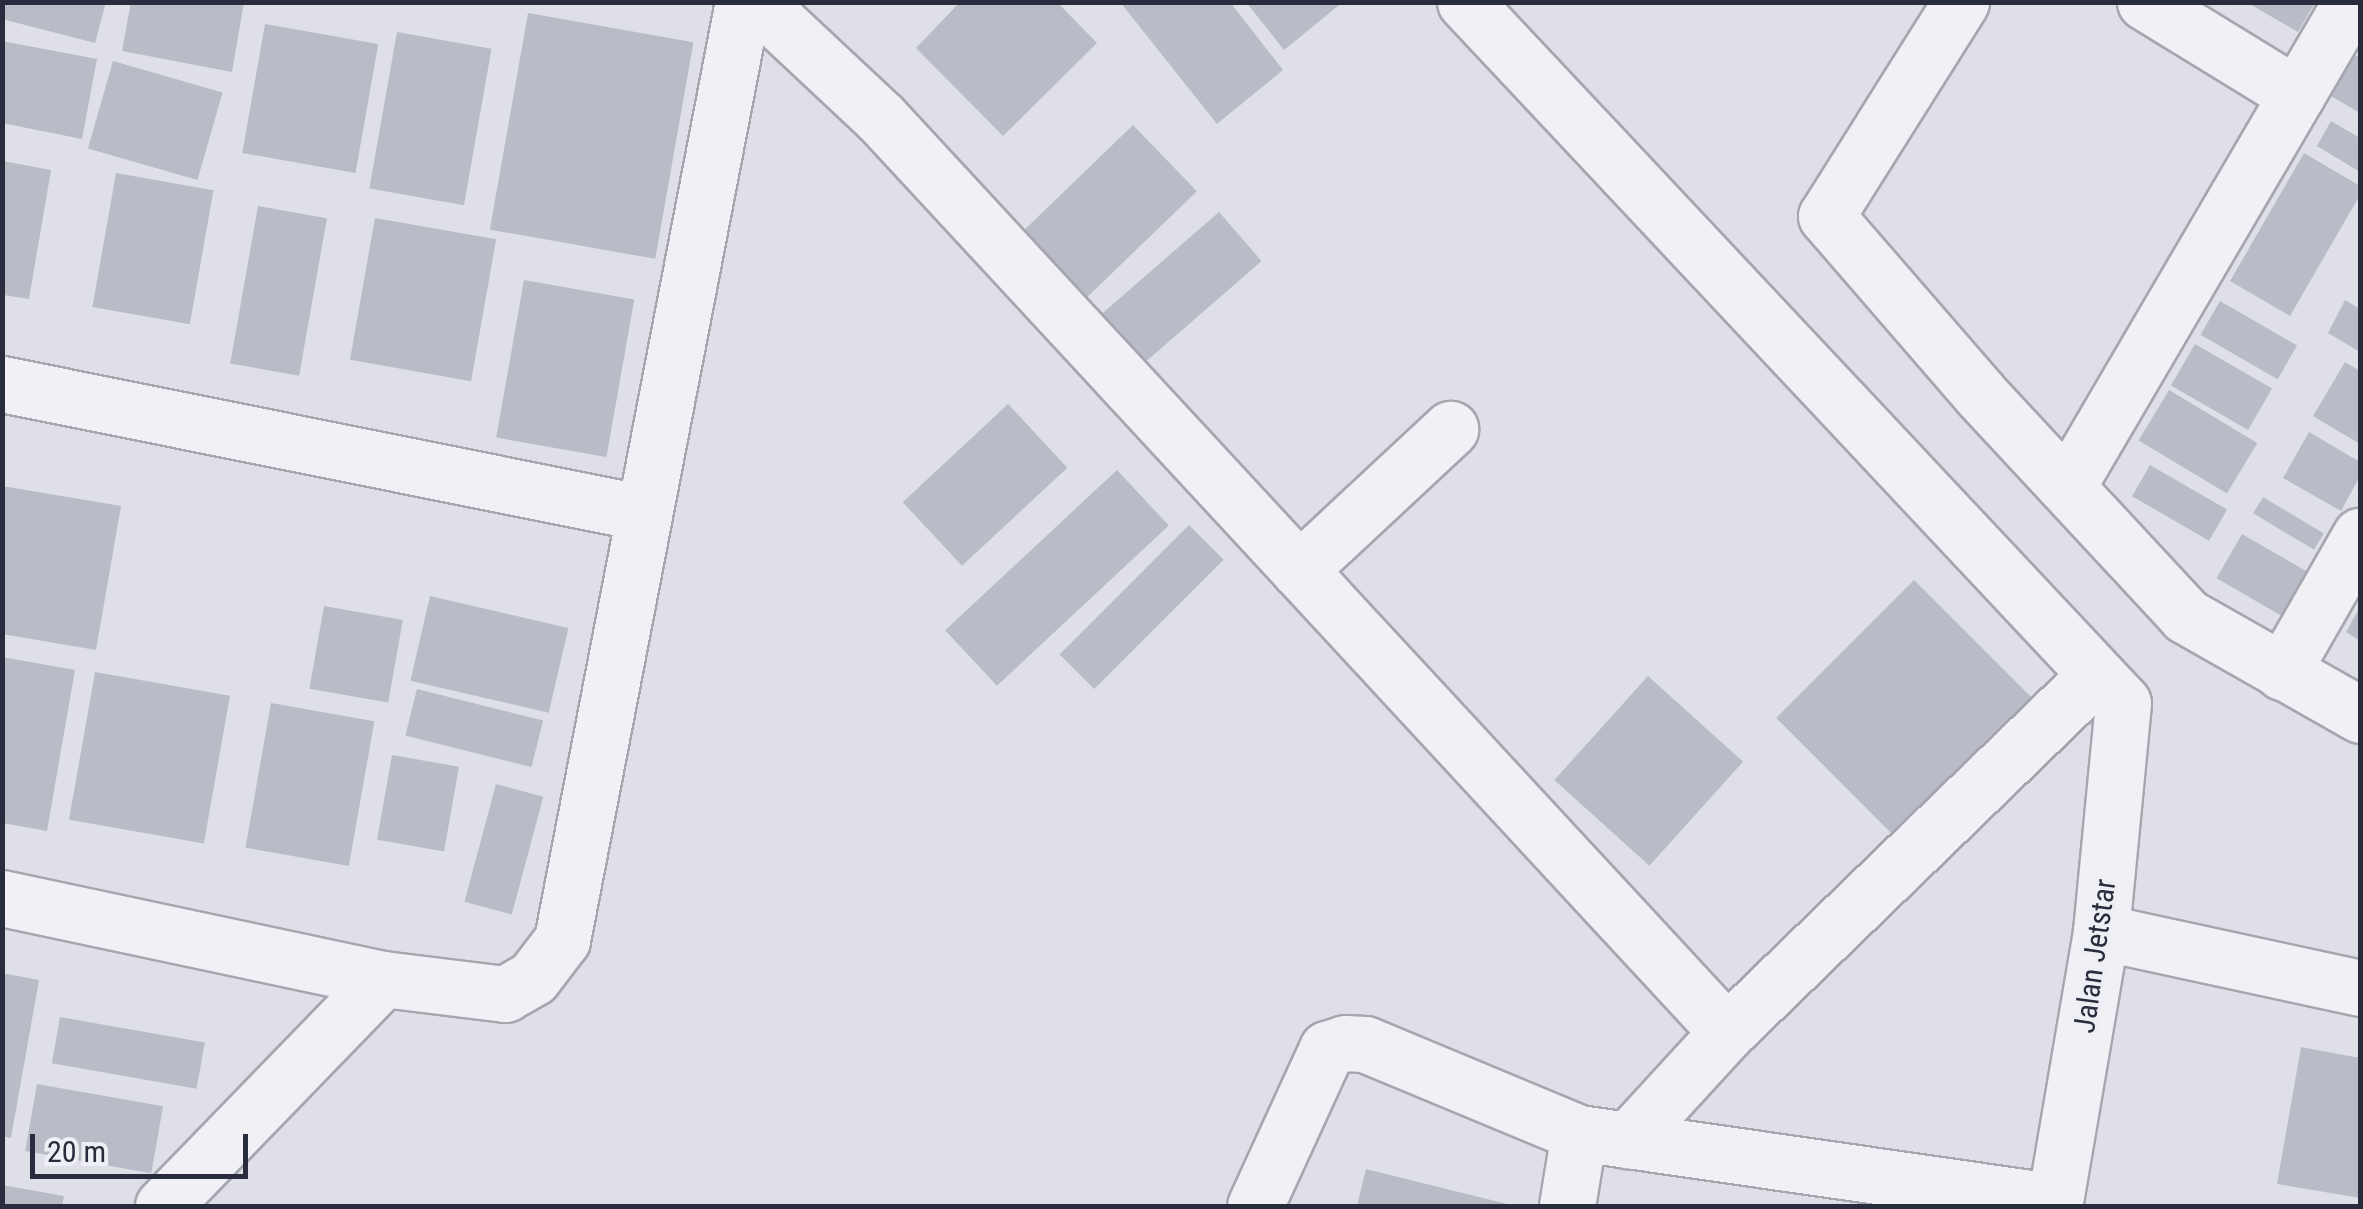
<!DOCTYPE html>
<html>
<head>
<meta charset="utf-8">
<style>
  body { margin:0 }
  #map { position:relative; width:2363px; height:1209px; overflow:hidden; background:#dfe0e7; font-family:"Roboto Condensed",sans-serif }
  div>[style] { position:absolute }
  .building>* { inset:0; background:#b9bbc6; transform-origin:0 0 }
  .roads { filter:drop-shadow(2px 0 #a5a6b0) drop-shadow(-2px 0 #a5a6b0) drop-shadow(0 2px #a5a6b0) drop-shadow(0 -2px #a5a6b0) }
  .minor>* { height:55px; margin:-27.5px; padding:0 27.5px; transform-origin:27.5px; border-radius:27.5px; background:#f1f1f5 }
  span { translate:-50% -50%; white-space:nowrap; text-align:center; line-height:1.15; -webkit-text-stroke:8px #eeeff4; paint-order:stroke }
  .street-label { font-size:30px; color:#292c3c }
  .frame { position:absolute; inset:0; border:5px solid #292c3c; pointer-events:none }
  .scale { position:absolute; left:30px; top:1134px; width:218px; height:45px; box-sizing:border-box; border:5px solid #292c3c; border-top:0; padding-left:12px; font-size:30px; line-height:35px; white-space:nowrap; color:#292c3c; -webkit-text-stroke:8px #eeeff4; paint-order:stroke }
</style>
</head>
<body>
<div id="map">
  <div class="building">
    <div style="clip-path:polygon(2px 2px,106px 2px,95px 43px,2px 19px)"></div>
    <div style="clip-path:polygon(131px 2px,244px 2px,232px 72px,122px 51px)"></div>
    <div style="clip-path:polygon(960px 2px,1057px 2px,1097px 43px,1003px 136px,916px 48px)"></div>
    <div style="clip-path:polygon(1120px 2px,1230px 2px,1283px 70px,1217px 124px)"></div>
    <div style="clip-path:polygon(1246px 2px,1343px 2px,1284px 50px)"></div>
    <div style="clip-path:polygon(2248px 3px,2315px 3px,2298px 32px)"></div>
    <div style="left:528px;top:13px;width:168px;height:220px;rotate:10deg"></div>
    <div style="left:265px;top:24px;width:115px;height:131px;rotate:10deg"></div>
    <div style="left:397px;top:32px;width:96px;height:159px;rotate:10deg"></div>
    <div style="clip-path:polygon(2px 41px,97px 59px,82px 139px,2px 123px)"></div>
    <div style="clip-path:polygon(2352px 53px,2360px 58px,2360px 113px,2329px 95px)"></div>
    <div style="left:113px;top:61px;width:114px;height:91px;rotate:16deg"></div>
    <div style="clip-path:polygon(2331px 121px,2360px 138px,2360px 172px,2317px 146px)"></div>
    <div style="left:1133px;top:125px;width:92px;height:171px;rotate:46deg"></div>
    <div style="clip-path:polygon(2304px 153px,2360px 186px,2360px 195px,2290px 316px,2230px 281px)"></div>
    <div style="clip-path:polygon(3px 161px,51px 170px,29px 299px,3px 295px)"></div>
    <div style="left:116px;top:173px;width:99px;height:136px;rotate:10deg"></div>
    <div style="left:258px;top:206px;width:70px;height:160px;rotate:10deg"></div>
    <div style="left:1219px;top:212px;width:65px;height:170px;rotate:49deg"></div>
    <div style="left:375px;top:218px;width:123px;height:144px;rotate:10deg"></div>
    <div style="left:524px;top:280px;width:112px;height:160px;rotate:10deg"></div>
    <div style="clip-path:polygon(2345px 300px,2360px 309px,2360px 352px,2328px 333px)"></div>
    <div style="left:2220px;top:301px;width:89px;height:39px;rotate:30deg"></div>
    <div style="left:2195px;top:344px;width:89px;height:48px;rotate:30deg"></div>
    <div style="clip-path:polygon(2345px 362px,2360px 371px,2360px 444px,2313px 416px)"></div>
    <div style="left:2169px;top:390px;width:103px;height:59px;rotate:31deg"></div>
    <div style="left:1008px;top:404px;width:87px;height:144px;rotate:47deg"></div>
    <div style="clip-path:polygon(2309px 432px,2360px 462px,2360px 476px,2341px 511px,2283px 478px)"></div>
    <div style="left:2150px;top:465px;width:89px;height:36px;rotate:30deg"></div>
    <div style="left:1117px;top:470px;width:76px;height:235px;rotate:47deg"></div>
    <div style="clip-path:polygon(2px 486px,121px 506px,96px 650px,2px 634px)"></div>
    <div style="left:2263px;top:497px;width:71px;height:19px;rotate:31deg"></div>
    <div style="left:1189px;top:525px;width:49px;height:183px;rotate:45deg"></div>
    <div style="left:2242px;top:534px;width:76px;height:51px;rotate:30deg"></div>
    <div style="left:1914px;top:580px;width:175px;height:195px;rotate:45deg"></div>
    <div style="left:430px;top:596px;width:142px;height:87px;rotate:13deg"></div>
    <div style="left:324px;top:606px;width:80px;height:84px;rotate:10deg"></div>
    <div style="clip-path:polygon(2360px 607px,2360px 641px,2346px 632px)"></div>
    <div style="clip-path:polygon(2px 657px,75px 670px,47px 831px,2px 823px)"></div>
    <div style="left:95px;top:672px;width:137px;height:150px;rotate:10deg"></div>
    <div style="left:1648px;top:676px;width:128px;height:140px;rotate:42deg"></div>
    <div style="left:417px;top:689px;width:130px;height:48px;rotate:14deg"></div>
    <div style="left:271px;top:703px;width:105px;height:147px;rotate:10deg"></div>
    <div style="left:392px;top:755px;width:68px;height:86px;rotate:10deg"></div>
    <div style="left:496px;top:784px;width:49px;height:122px;rotate:15deg"></div>
    <div style="clip-path:polygon(2px 973px,39px 980px,11px 1138px,2px 1136px)"></div>
    <div style="left:60px;top:1017px;width:147px;height:47px;rotate:10deg"></div>
    <div style="clip-path:polygon(2301px 1047px,2360px 1058px,2360px 1198px,2277px 1184px)"></div>
    <div style="left:37px;top:1084px;width:128px;height:68px;rotate:10deg"></div>
    <div style="clip-path:polygon(1366px 1169px,1511px 1205px,1511px 1206px,1357px 1206px)"></div>
    <div style="clip-path:polygon(2px 1185px,64px 1196px,62px 1206px,2px 1206px)"></div>
  </div>
  <div class="roads">
    <div class="minor">
      <div style="left:757px;top:2px;width:168px;rotate:43.1deg"></div>
      <div style="left:880px;top:117px;width:1247px;rotate:47.21deg"></div>
      <div style="left:1727px;top:1032px;width:147px;rotate:132.5deg"></div>
      <div style="left:1465px;top:2px;width:961px;rotate:46.81deg"></div>
      <div style="left:2123px;top:703px;width:230px;rotate:95.5deg"></div>
      <div style="left:2101px;top:932px;width:278px;rotate:99.7deg"></div>
      <div style="left:1961px;top:2px;width:253px;rotate:122.2deg"></div>
      <div style="left:1826px;top:216px;width:235px;rotate:49.1deg"></div>
      <div style="left:1980px;top:394px;width:303px;rotate:47.1deg"></div>
      <div style="left:2186px;top:616px;width:200px;rotate:29.6deg"></div>
      <div style="left:2145px;top:2px;width:178px;rotate:31.5deg"></div>
      <div style="left:2px;top:384px;width:655px;rotate:11.36deg"></div>
      <div style="left:2067px;top:487px;width:562px;rotate:-59.65deg"></div>
      <div style="left:1299px;top:570px;width:207px;rotate:-43deg"></div>
      <div style="left:2282px;top:672px;width:157px;rotate:-60.2deg"></div>
      <div style="left:2px;top:898px;width:390px;rotate:12deg"></div>
      <div style="left:2101px;top:932px;width:265px;rotate:12.2deg"></div>
      <div style="left:1727px;top:1032px;width:511px;rotate:-44.05deg"></div>
      <div style="left:163px;top:1206px;width:316px;rotate:-45.9deg"></div>
      <div style="left:383px;top:979px;width:123px;rotate:7deg"></div>
      <div style="left:505px;top:994px;width:32px;rotate:-30deg"></div>
      <div style="left:533px;top:978px;width:48px;rotate:-52.7deg"></div>
      <div style="left:562px;top:940px;width:955px;rotate:-79.08deg"></div>
      <div style="left:1255px;top:1206px;width:173px;rotate:-65.4deg"></div>
      <div style="left:1327px;top:1049px;width:19px;rotate:-18deg"></div>
      <div style="left:1345px;top:1043px;width:20px;rotate:3deg"></div>
      <div style="left:1365px;top:1044px;width:232px;rotate:22.6deg"></div>
      <div style="left:1567px;top:1206px;width:74px;rotate:-80.7deg"></div>
      <div style="left:1579px;top:1133px;width:481px;rotate:8.2deg"></div>
    </div>
  </div>
  <div class="street-label">
    <span style="left:2095px;top:956px;rotate:-82deg">Jalan Jetstar</span>
  </div>
  <div class="frame"></div>
  <div class="scale">20 m</div>
</div>
</body>
</html>
